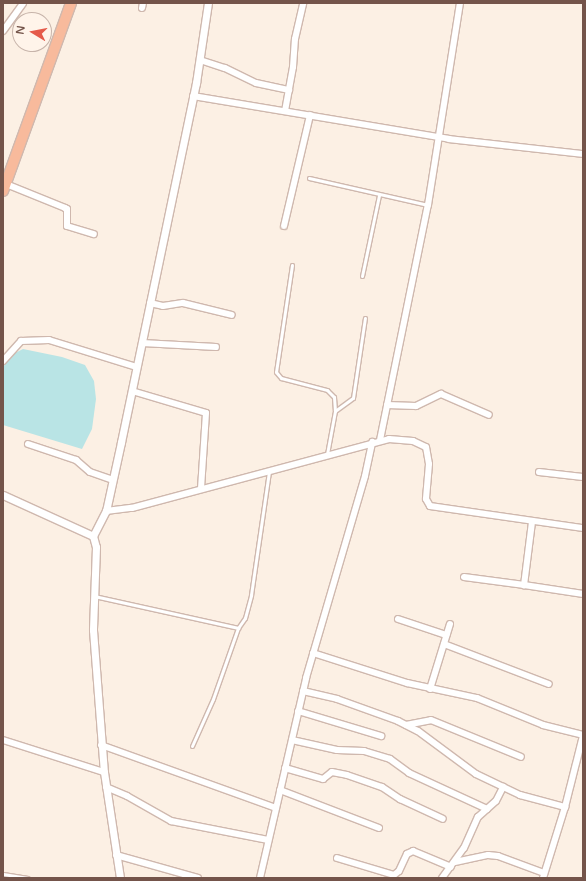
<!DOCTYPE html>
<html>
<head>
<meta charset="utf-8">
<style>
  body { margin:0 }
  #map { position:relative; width:586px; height:881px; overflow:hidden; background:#fcf0e4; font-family:"Varela Round",sans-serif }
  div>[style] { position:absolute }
  .water>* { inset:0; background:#b9e4e5 }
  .roads { filter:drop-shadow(1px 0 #cfb8ae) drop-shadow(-1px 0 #cfb8ae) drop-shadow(0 1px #cfb8ae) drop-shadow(0 -1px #cfb8ae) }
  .service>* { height:3px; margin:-1.5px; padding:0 1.5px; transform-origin:1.5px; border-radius:1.5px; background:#fff }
  .minor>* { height:6px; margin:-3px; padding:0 3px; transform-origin:3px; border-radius:3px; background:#fff }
  .tertiary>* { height:7px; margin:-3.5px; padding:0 3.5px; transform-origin:3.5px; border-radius:3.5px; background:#fff }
  .trunk>* { height:10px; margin:-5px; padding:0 5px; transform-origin:5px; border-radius:5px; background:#f8ba9c }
  span { translate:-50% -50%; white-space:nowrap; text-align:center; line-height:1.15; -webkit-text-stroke:4px #fff4ea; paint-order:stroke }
  .frame { position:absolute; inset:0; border:4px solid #74544a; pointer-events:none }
  .north { position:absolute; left:12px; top:12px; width:40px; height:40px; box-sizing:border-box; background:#fff4ea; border:1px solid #c7b4aa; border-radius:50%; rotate:280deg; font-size:11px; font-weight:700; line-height:16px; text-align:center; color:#74544a }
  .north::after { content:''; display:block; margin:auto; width:14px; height:18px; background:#e55a4a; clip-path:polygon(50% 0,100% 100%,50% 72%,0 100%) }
</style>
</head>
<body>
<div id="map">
  <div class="water">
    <div style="clip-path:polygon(23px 349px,62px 357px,85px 365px,94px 381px,96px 399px,92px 429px,82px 449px,3px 425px,3px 368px,9px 356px)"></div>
  </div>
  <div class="roads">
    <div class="service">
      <div style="left:309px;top:178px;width:122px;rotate:12.8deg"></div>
      <div style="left:292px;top:265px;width:108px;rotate:98.5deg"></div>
      <div style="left:276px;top:372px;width:8px;rotate:50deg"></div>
      <div style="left:281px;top:378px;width:48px;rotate:14.6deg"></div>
      <div style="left:327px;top:390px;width:10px;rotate:45deg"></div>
      <div style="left:334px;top:397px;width:14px;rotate:86deg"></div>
      <div style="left:335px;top:411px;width:44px;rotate:100.5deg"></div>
      <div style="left:362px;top:276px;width:83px;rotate:-78.1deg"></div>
      <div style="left:335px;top:411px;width:22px;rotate:-36deg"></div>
      <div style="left:353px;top:398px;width:81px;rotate:-81.5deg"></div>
      <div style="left:94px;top:596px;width:148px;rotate:12.5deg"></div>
      <div style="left:238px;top:628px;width:12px;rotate:-55deg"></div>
      <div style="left:245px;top:618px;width:24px;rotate:-75deg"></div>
      <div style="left:251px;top:595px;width:124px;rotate:-81.7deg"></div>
      <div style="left:192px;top:746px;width:51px;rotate:-65.9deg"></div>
      <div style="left:213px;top:699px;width:75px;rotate:-70.6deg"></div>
      <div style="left:3px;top:874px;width:25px;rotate:9deg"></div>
    </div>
    <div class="minor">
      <div style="left:142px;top:8px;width:5px;rotate:-79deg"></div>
      <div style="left:3px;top:31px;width:34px;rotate:-54deg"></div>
      <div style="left:200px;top:60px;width:26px;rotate:18deg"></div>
      <div style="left:225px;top:68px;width:34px;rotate:26deg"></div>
      <div style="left:256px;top:83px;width:34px;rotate:12deg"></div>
      <div style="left:193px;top:96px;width:260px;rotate:9.5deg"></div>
      <div style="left:449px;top:139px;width:135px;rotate:6.4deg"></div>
      <div style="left:285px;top:111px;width:45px;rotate:-79.7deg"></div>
      <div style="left:293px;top:67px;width:28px;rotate:-86deg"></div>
      <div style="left:295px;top:39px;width:37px;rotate:-77deg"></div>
      <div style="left:6px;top:184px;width:64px;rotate:22.1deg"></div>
      <div style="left:65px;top:208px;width:2px;rotate:27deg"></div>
      <div style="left:67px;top:209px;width:17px;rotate:90deg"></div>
      <div style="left:67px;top:226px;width:28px;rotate:17deg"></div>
      <div style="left:284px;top:226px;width:114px;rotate:-76.8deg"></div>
      <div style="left:150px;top:303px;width:13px;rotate:13deg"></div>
      <div style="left:163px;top:306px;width:20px;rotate:-9deg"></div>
      <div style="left:183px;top:303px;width:50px;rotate:13.8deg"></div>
      <div style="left:142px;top:343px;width:74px;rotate:3.1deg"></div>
      <div style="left:3px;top:361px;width:27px;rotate:-48deg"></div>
      <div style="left:21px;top:341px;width:28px;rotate:-2deg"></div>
      <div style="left:49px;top:340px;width:92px;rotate:17.1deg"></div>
      <div style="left:132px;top:391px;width:77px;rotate:16.6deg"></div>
      <div style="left:206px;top:413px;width:75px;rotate:93.8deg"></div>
      <div style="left:387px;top:405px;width:29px;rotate:2deg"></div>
      <div style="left:416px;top:406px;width:28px;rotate:-26deg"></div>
      <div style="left:441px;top:394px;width:52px;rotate:23.6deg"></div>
      <div style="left:380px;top:440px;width:240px;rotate:-78.5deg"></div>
      <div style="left:428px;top:205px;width:205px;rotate:-81deg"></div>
      <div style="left:28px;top:444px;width:51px;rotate:18.4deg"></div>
      <div style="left:76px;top:460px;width:18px;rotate:41deg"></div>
      <div style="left:90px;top:472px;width:24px;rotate:19deg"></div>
      <div style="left:539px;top:472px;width:44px;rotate:6.5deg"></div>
      <div style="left:106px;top:511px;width:26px;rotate:-7deg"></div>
      <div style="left:132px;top:508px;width:266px;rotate:-15deg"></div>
      <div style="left:389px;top:439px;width:24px;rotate:5deg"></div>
      <div style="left:413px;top:441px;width:14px;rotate:25deg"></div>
      <div style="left:426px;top:447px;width:17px;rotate:80deg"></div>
      <div style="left:429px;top:464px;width:35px;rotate:95deg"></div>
      <div style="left:426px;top:499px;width:8px;rotate:60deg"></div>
      <div style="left:430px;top:506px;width:155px;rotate:8.2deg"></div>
      <div style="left:532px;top:522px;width:64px;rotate:97.2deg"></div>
      <div style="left:524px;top:585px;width:60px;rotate:8.7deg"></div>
      <div style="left:464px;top:577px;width:61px;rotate:7.6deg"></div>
      <div style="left:398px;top:619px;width:51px;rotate:18.4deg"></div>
      <div style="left:444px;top:644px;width:112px;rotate:20.9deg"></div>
      <div style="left:313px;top:653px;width:99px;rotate:17.7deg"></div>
      <div style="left:407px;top:683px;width:72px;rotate:12.1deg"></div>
      <div style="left:477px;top:698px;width:71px;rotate:22.2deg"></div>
      <div style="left:543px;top:725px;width:41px;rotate:14deg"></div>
      <div style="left:430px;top:689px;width:68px;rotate:-72.9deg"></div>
      <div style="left:303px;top:691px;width:35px;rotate:13deg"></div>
      <div style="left:337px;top:699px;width:65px;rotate:19.8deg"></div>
      <div style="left:398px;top:721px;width:22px;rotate:27deg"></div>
      <div style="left:418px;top:731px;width:72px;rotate:36.6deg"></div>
      <div style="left:476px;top:774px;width:49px;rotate:25.5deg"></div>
      <div style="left:520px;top:795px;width:47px;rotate:14.9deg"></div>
      <div style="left:298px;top:711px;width:87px;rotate:16.8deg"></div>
      <div style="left:406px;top:725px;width:25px;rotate:-11deg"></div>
      <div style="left:431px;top:720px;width:97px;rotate:22.3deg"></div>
      <div style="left:3px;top:740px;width:106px;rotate:17.6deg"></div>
      <div style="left:292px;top:740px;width:46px;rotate:12.5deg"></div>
      <div style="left:337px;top:750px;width:27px;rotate:2deg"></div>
      <div style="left:364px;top:751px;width:27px;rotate:17deg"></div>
      <div style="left:390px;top:759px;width:24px;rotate:36deg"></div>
      <div style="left:409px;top:773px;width:86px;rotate:24.8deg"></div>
      <div style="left:101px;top:745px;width:186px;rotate:19.8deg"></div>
      <div style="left:285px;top:768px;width:40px;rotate:16deg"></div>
      <div style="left:323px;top:779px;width:11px;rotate:-38deg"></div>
      <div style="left:332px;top:772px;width:15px;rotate:11deg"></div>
      <div style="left:347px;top:775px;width:37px;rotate:19deg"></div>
      <div style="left:382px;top:787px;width:22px;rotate:34deg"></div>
      <div style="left:400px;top:799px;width:47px;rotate:24.9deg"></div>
      <div style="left:106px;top:787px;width:23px;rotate:23deg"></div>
      <div style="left:127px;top:796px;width:51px;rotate:29.6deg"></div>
      <div style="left:171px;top:821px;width:99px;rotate:11.1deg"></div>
      <div style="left:280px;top:790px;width:106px;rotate:21deg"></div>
      <div style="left:116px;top:855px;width:85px;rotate:15.7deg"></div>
      <div style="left:337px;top:858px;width:59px;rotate:16.6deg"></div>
      <div style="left:394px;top:875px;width:6px;rotate:-39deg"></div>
      <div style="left:399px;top:871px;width:19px;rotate:-65deg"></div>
      <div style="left:407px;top:854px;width:7px;rotate:-27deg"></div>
      <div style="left:413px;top:851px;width:41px;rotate:22.8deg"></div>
      <div style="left:455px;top:862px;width:34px;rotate:-12deg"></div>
      <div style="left:488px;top:855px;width:10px;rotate:6deg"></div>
      <div style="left:498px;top:856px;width:49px;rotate:20.3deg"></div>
      <div style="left:260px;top:878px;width:205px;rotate:-77deg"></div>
      <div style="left:306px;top:678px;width:210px;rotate:-73.7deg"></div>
      <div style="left:365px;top:476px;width:35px;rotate:-78deg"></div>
      <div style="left:442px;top:878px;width:37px;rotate:-54deg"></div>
      <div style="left:464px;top:848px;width:34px;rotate:-66deg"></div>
      <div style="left:478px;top:817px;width:24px;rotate:-42deg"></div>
      <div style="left:496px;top:801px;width:16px;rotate:-63deg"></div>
      <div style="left:543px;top:878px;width:74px;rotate:-72.8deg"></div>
      <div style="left:565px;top:807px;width:73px;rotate:-75.8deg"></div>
    </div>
    <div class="tertiary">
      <div style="left:3px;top:495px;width:99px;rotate:24.5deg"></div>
      <div style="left:93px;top:536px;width:11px;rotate:75deg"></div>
      <div style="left:96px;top:547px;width:83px;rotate:92.1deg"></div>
      <div style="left:93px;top:630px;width:142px;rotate:85.6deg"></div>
      <div style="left:104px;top:772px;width:107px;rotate:81.4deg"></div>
      <div style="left:93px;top:536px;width:28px;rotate:-63deg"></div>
      <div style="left:106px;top:511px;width:71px;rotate:-77.7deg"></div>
      <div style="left:121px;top:442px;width:367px;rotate:-78.2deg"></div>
      <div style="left:196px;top:83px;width:81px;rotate:-81.5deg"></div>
    </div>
    <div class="trunk">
      <div style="left:3px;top:191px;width:200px;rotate:-70.1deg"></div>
    </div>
  </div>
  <div class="frame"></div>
  <div class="north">N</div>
</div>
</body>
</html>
